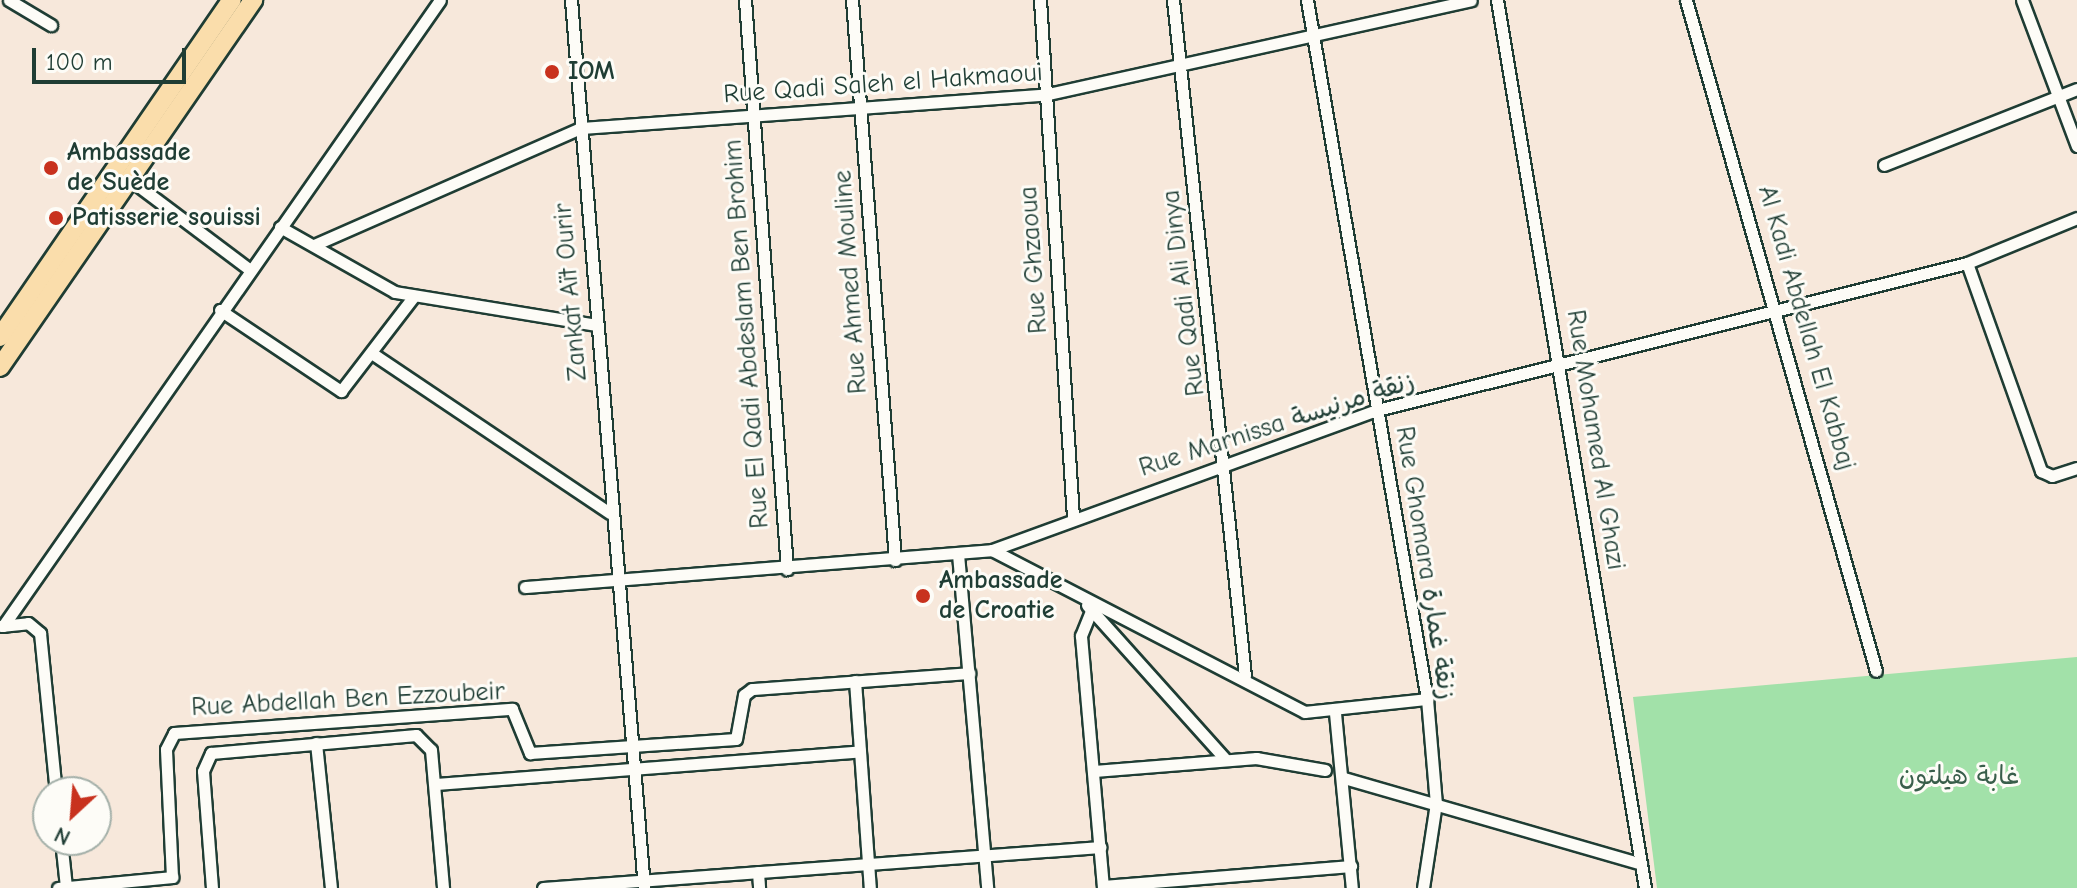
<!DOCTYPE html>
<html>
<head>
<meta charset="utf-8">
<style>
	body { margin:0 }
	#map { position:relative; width:2077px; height:888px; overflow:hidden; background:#f7e8db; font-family:"Comic Neue","Playpen Sans Arabic",sans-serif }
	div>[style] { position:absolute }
	.green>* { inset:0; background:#a2e1a9 }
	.roads { filter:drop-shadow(2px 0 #1f3d34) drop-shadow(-2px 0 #1f3d34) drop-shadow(0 2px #1f3d34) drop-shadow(0 -2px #1f3d34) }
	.street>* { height:11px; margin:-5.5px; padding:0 5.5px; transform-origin:5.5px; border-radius:5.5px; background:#fdfcf7 }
	.primary>* { height:18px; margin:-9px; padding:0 9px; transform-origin:9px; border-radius:9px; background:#faddab }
	.dots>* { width:22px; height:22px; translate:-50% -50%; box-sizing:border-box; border:4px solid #fdfcf7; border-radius:50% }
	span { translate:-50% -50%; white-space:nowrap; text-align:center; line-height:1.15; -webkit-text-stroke:6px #fdfcf7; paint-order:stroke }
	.poi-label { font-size:26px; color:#1f3d34; font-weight:700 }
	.left { translate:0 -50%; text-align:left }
	.street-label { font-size:26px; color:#1f3d34 }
	.park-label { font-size:26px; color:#395e4b }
	.north { position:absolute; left:32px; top:776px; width:80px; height:80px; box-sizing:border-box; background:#fdfcf7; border:2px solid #a4b0a9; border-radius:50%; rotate:206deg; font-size:22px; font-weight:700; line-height:32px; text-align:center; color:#1f3d34 }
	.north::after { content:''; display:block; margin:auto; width:28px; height:36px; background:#c8321e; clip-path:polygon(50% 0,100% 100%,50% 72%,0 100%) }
	.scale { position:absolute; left:32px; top:48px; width:154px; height:36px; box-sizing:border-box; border:4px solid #1f3d34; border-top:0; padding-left:10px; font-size:24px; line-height:28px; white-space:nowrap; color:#1f3d34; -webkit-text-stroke:6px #fdfcf7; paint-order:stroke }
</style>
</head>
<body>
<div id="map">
	<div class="green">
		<i style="clip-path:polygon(2077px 657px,2077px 888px,1657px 888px,1633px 697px)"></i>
	</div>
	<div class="roads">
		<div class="street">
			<i style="left:9px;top:0;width:49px;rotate:30.8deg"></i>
			<i style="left:571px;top:0;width:891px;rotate:85.3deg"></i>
			<i style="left:745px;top:0;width:571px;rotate:85.78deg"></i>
			<i style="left:852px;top:0;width:562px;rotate:85.61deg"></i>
			<i style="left:1040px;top:0;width:518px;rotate:86.35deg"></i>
			<i style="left:1173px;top:0;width:680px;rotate:83.92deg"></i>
			<i style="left:1307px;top:0;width:709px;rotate:80.26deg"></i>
			<i style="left:1427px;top:699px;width:104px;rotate:85.1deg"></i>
			<i style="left:1436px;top:803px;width:86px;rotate:98.7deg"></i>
			<i style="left:1497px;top:0;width:900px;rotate:80.54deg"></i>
			<i style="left:1686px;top:0;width:697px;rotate:74.19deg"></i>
			<i style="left:2022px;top:0;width:156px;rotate:69.4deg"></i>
			<i style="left:1884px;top:165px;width:207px;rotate:-21.5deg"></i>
			<i style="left:129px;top:179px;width:150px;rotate:36.9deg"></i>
			<i style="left:280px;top:227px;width:132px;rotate:29.5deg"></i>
			<i style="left:395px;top:292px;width:205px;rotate:9.3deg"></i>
			<i style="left:314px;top:245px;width:291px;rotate:-23.7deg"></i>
			<i style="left:580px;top:128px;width:465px;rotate:-4.1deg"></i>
			<i style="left:1044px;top:95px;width:437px;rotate:-12.5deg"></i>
			<i style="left:1967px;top:263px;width:221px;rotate:70.4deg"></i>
			<i style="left:2041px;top:471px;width:12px;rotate:24deg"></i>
			<i style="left:2052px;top:476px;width:26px;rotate:-18deg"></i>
			<i style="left:220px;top:310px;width:146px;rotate:33.8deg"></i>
			<i style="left:341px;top:391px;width:120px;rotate:-52.5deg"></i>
			<i style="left:373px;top:354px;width:285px;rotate:33.9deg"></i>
			<i style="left:992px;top:550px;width:352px;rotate:27.4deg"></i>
			<i style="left:1305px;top:712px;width:123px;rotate:-6.1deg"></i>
			<i style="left:958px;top:554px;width:335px;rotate:85deg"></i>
			<i style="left:525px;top:587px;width:468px;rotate:-4.5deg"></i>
			<i style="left:992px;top:550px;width:410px;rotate:-20deg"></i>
			<i style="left:1377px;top:410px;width:608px;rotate:-13.99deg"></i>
			<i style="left:1967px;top:263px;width:119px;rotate:-22.2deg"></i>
			<i style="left:1087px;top:605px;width:207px;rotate:48.1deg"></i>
			<i style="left:1091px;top:611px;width:27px;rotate:112deg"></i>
			<i style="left:1081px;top:636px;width:253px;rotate:85deg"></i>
			<i style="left:1px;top:626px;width:27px;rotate:-6deg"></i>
			<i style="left:28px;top:623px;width:16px;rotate:40deg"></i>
			<i style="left:40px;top:633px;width:160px;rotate:84.3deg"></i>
			<i style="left:3px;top:626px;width:763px;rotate:-55.08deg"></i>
			<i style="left:855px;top:681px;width:208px;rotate:85.9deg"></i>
			<i style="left:1335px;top:713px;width:176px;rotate:84.5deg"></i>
			<i style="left:316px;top:743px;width:146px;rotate:84.1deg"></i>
			<i style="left:1094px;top:771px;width:163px;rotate:-4.6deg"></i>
			<i style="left:1256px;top:758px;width:70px;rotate:9.9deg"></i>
			<i style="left:1344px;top:778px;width:309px;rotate:16.1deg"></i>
			<i style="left:435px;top:784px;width:426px;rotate:-4.4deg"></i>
			<i style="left:61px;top:840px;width:47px;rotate:83.9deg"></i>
			<i style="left:758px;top:872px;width:16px;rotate:86deg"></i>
			<i style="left:1103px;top:886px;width:249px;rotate:-4.6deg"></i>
			<i style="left:58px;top:888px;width:115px;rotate:-5.5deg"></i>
			<i style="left:172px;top:877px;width:128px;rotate:-92.7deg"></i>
			<i style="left:166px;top:749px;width:18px;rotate:-63deg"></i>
			<i style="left:174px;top:733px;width:339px;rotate:-4.1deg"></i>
			<i style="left:512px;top:709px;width:48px;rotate:67.8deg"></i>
			<i style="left:530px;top:753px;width:206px;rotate:-3.9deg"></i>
			<i style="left:736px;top:739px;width:45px;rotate:-79.7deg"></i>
			<i style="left:744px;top:695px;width:10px;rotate:-37deg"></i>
			<i style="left:752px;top:689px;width:218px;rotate:-4.2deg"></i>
			<i style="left:212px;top:888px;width:117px;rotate:-94.4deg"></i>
			<i style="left:203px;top:771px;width:20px;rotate:-66deg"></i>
			<i style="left:211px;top:753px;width:206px;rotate:-5deg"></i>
			<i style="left:416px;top:735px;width:21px;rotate:45deg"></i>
			<i style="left:431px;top:750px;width:139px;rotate:85deg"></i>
			<i style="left:543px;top:888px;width:559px;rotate:-4.21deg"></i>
		</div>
		<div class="primary">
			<i style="left:0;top:337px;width:409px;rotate:-55.5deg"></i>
			<i style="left:0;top:367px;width:446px;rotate:-55.4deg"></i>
		</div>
	</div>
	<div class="dots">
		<i style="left:552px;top:72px;background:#c8321e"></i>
		<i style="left:51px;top:168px;background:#c8321e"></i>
		<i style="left:56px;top:218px;background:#c8321e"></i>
		<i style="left:923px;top:596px;background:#c8321e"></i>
	</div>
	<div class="poi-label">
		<span class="left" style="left:568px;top:72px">IOM</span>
		<span class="left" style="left:67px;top:168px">Ambassade<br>de Suède</span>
		<span class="left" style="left:72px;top:218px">Patisserie souissi</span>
		<span class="left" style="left:939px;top:596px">Ambassade<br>de Croatie</span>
	</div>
	<div class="street-label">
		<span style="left:883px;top:84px;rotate:-4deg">Rue Qadi Saleh el Hakmaoui</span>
		<span style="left:1034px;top:260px;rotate:-94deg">Rue Ghzaoua</span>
		<span style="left:851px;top:282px;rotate:-94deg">Rue Ahmed Mouline</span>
		<span style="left:571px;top:292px;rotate:-95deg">Zankat Aït Ourir</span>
		<span style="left:1184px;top:293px;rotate:-97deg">Rue Qadi Ali Dinya</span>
		<span style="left:1806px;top:328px;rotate:74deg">Al Kadi Abdellah El Kabbaj</span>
		<span style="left:747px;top:334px;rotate:-94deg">Rue El Qadi Abdeslam Ben Brohim</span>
		<span style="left:1277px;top:425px;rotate:-18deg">Rue Marnissa زنقة مرنيسة</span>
		<span style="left:1595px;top:440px;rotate:81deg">Rue Mohamed Al Ghazi</span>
		<span style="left:1425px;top:563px;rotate:81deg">Rue Ghomara زنقة غمارة</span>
		<span style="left:348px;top:700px;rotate:-3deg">Rue Abdellah Ben Ezzoubeir</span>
	</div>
	<div class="park-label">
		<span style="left:1959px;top:777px">غابة هيلتون</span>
	</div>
	<div class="north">N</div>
	<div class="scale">100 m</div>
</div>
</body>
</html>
